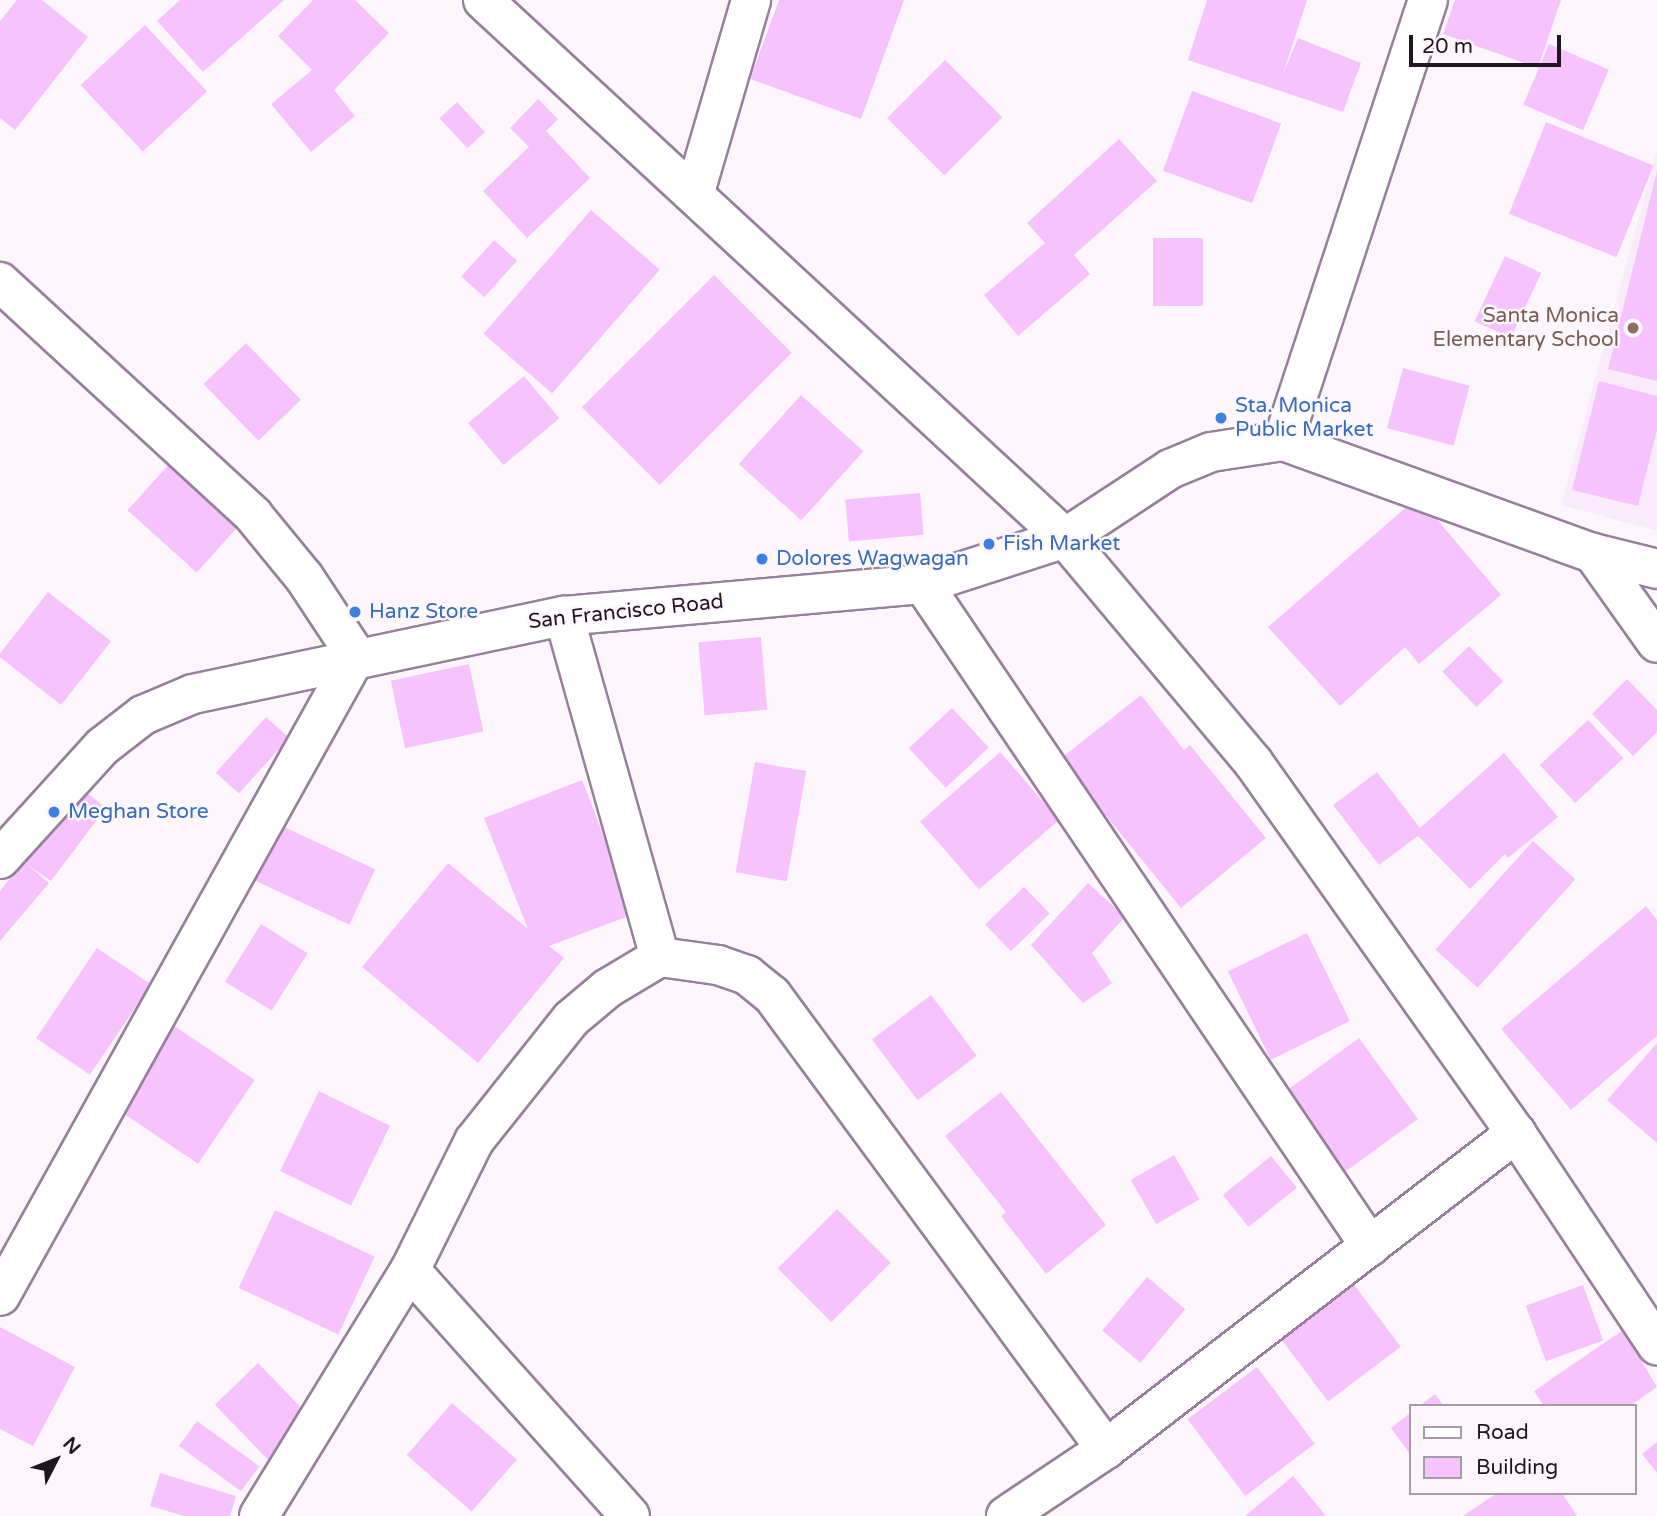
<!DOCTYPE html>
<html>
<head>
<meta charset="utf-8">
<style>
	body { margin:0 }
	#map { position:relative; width:1657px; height:1516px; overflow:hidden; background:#fdf7fd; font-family:"Varela Round",sans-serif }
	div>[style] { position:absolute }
	.built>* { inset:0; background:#f8ecfa }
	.building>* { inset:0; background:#f6c3fe; transform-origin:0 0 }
	.roads { filter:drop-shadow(2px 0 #97809b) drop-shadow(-2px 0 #97809b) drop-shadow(0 2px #97809b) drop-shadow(0 -2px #97809b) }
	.minor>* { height:38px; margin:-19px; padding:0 19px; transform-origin:19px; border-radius:19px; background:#fff }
	.tertiary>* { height:38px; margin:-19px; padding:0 19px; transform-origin:19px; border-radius:19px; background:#fff }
	.dots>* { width:19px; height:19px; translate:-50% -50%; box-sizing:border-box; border:4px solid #fdf7fd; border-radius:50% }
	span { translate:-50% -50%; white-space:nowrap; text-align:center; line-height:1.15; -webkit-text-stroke:5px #fdf7fd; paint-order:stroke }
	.education-label { font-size:21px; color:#785e54 }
	.right { translate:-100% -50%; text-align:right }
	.shop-label { font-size:21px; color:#366cbe }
	.left { translate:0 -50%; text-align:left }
	.street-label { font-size:21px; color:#1f1621 }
	.legend { position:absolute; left:1409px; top:1404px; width:228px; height:91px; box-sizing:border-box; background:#fdf7fd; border:2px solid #a49da5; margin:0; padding:9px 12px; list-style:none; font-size:21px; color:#1f1621 }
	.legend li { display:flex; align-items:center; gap:14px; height:35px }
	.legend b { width:35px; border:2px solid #a49da5 }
	.north { position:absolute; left:21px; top:1425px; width:70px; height:70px; -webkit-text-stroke:5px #fdf7fd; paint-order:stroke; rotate:48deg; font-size:19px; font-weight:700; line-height:28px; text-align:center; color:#1f1621 }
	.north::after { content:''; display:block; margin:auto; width:24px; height:32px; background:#1f1621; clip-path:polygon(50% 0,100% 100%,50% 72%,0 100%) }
	.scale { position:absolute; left:1409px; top:35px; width:152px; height:32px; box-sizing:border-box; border:4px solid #1f1621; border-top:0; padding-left:9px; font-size:21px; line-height:24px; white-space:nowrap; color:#1f1621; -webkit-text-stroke:5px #fdf7fd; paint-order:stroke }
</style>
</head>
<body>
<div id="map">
	<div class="built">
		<i style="clip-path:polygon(1657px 150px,1657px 531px,1561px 505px)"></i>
	</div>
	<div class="building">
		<i style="clip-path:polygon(17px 0,42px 0,88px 37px,15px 130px,0 118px,0 21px)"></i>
		<i style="clip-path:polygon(180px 0,284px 0,203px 72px,157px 21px)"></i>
		<i style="clip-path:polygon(313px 0,355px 0,389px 33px,334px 90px,355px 116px,311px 152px,271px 104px,312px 70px,278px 36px)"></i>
		<i style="clip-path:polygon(779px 0,904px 0,861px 119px,750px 79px)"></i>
		<i style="clip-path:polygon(1207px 0,1307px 0,1283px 74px,1298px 38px,1361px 63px,1343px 112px,1188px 60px)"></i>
		<i style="clip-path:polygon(1455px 0,1561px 0,1538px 68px,1443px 34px)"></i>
		<i style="left:145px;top:25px;width:91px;height:88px;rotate:47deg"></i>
		<i style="left:1549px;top:44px;width:65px;height:66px;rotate:23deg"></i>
		<i style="left:945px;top:60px;width:81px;height:82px;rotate:45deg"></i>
		<i style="left:1192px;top:91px;width:95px;height:85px;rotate:20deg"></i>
		<i style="clip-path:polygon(538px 99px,558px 119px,546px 131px,590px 178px,527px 238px,483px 191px,529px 147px,510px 128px)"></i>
		<i style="left:457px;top:102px;width:41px;height:24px;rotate:47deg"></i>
		<i style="left:1546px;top:122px;width:116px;height:99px;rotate:22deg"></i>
		<i style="clip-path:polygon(1119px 139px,1157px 181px,1074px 255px,1090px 274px,1018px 336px,984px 295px,1045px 243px,1027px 223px)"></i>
		<i style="clip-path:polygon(1657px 171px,1657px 381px,1608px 369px)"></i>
		<i style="left:591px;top:210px;width:91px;height:164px;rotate:41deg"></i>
		<i style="left:1153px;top:238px;width:50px;height:68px"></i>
		<i style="left:494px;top:240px;width:31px;height:49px;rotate:42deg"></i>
		<i style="left:1505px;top:256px;width:40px;height:72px;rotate:25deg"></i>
		<i style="left:714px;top:275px;width:110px;height:187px;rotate:45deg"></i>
		<i style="left:246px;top:343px;width:79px;height:59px;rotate:46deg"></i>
		<i style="left:1403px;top:368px;width:69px;height:62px;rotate:15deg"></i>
		<i style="left:524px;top:376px;width:55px;height:73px;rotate:50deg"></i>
		<i style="clip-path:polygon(1599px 381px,1657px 396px,1657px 430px,1638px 506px,1572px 490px)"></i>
		<i style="left:801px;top:395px;width:84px;height:93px;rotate:42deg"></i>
		<i style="left:171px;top:462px;width:93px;height:65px;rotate:42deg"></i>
		<i style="left:920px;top:493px;width:42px;height:75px;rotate:85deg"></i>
		<i style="clip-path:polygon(1418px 497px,1501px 595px,1419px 664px,1405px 647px,1340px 706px,1268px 627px)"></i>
		<i style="left:48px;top:592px;width:80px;height:81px;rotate:38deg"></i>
		<i style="left:761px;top:637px;width:73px;height:63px;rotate:85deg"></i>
		<i style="left:1469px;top:646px;width:49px;height:37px;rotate:46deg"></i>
		<i style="left:469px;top:664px;width:69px;height:80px;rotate:78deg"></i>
		<i style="clip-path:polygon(1627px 679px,1657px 710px,1657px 732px,1633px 756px,1592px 714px)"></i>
		<i style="clip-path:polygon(1141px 695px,1184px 750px,1190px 745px,1266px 838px,1181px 908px,1060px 759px)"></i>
		<i style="left:952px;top:708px;width:54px;height:59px;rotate:47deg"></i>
		<i style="left:266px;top:717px;width:31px;height:75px;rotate:42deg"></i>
		<i style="left:1588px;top:720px;width:52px;height:66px;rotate:47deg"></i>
		<i style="left:1000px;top:752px;width:90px;height:106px;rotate:49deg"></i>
		<i style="clip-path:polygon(1504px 753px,1558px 817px,1508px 858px,1505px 854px,1470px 889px,1418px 836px,1379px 865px,1333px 805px,1377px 772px,1420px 828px)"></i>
		<i style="left:755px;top:762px;width:52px;height:112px;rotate:10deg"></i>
		<i style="clip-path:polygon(582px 780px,634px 914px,549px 946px,564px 958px,478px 1063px,362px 967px,448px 863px,528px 929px,484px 818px)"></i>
		<i style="clip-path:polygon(81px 788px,106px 808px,51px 881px,29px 866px,49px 883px,0 941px,0 891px)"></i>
		<i style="left:280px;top:825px;width:105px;height:61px;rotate:25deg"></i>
		<i style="left:1533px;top:841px;width:57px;height:146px;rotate:42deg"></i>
		<i style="clip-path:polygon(1088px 883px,1125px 917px,1092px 953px,1112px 983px,1083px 1003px,1031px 945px)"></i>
		<i style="left:1024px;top:887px;width:37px;height:54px;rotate:46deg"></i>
		<i style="clip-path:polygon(1646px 906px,1657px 920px,1657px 1036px,1571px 1110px,1501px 1029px)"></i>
		<i style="left:261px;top:924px;width:55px;height:68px;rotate:32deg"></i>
		<i style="left:1307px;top:933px;width:98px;height:88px;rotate:64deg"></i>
		<i style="left:97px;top:948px;width:65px;height:109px;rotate:34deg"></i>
		<i style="left:931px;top:995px;width:76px;height:74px;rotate:53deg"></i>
		<i style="left:170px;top:1023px;width:102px;height:101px;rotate:34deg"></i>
		<i style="left:1359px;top:1038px;width:100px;height:95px;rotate:54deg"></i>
		<i style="clip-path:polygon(1657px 1043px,1657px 1143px,1607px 1100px)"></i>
		<i style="left:319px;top:1091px;width:79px;height:89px;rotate:26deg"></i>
		<i style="clip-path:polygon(1001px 1092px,1106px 1225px,1046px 1274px,1001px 1216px,1006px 1212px,945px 1136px)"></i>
		<i style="left:1174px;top:1155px;width:51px;height:50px;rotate:60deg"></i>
		<i style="left:1271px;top:1156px;width:41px;height:62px;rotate:51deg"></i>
		<i style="left:837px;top:1209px;width:76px;height:84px;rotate:45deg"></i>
		<i style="left:275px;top:1210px;width:110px;height:86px;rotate:25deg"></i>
		<i style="left:1147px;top:1277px;width:50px;height:70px;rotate:40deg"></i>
		<i style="left:1352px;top:1282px;width:81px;height:91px;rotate:53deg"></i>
		<i style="left:1583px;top:1285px;width:59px;height:61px;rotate:70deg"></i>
		<i style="clip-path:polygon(0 1327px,75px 1367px,33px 1446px,0 1429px)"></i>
		<i style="clip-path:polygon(1623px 1330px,1657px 1387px,1630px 1406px,1544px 1406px,1534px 1391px)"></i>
		<i style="left:258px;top:1363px;width:83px;height:60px;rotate:46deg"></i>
		<i style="left:1257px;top:1367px;width:96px;height:87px;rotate:53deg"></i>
		<i style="clip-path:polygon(1435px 1394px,1444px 1406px,1419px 1406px)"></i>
		<i style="left:452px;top:1403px;width:86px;height:69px;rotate:41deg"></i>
		<i style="clip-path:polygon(1410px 1413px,1410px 1454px,1391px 1428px)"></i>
		<i style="left:197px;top:1421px;width:77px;height:31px;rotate:36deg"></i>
		<i style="clip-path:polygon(1657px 1442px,1657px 1473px,1642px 1454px)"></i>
		<i style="clip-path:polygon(160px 1473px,236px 1496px,230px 1516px,184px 1516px,150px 1506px)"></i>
		<i style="clip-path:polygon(1293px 1476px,1326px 1516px,1245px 1516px)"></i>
		<i style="clip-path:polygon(1497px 1493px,1562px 1493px,1577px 1516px,1463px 1516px)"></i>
	</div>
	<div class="roads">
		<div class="minor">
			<i style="left:483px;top:0;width:793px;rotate:42.75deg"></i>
			<i style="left:1065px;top:538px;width:292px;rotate:50deg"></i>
			<i style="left:1253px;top:762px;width:455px;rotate:54.7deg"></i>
			<i style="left:1516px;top:1133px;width:255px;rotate:56.4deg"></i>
			<i style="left:695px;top:192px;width:200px;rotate:-73.7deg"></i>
			<i style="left:0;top:282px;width:344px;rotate:42.6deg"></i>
			<i style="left:253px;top:515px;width:80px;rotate:50.6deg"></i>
			<i style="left:304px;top:577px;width:95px;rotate:56.6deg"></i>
			<i style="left:356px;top:656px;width:732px;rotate:119.08deg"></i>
			<i style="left:1283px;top:441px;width:464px;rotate:-71.8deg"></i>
			<i style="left:1593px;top:553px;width:110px;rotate:54.6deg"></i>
			<i style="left:923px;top:584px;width:799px;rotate:55.97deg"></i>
			<i style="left:564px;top:616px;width:354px;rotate:74.3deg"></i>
			<i style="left:410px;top:1270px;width:330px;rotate:48.2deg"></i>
			<i style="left:259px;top:1516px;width:289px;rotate:-58.5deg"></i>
			<i style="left:410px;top:1270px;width:144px;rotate:-63.6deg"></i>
			<i style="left:474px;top:1141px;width:156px;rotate:-51.5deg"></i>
			<i style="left:571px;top:1019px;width:48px;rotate:-40deg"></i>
			<i style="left:608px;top:988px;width:61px;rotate:-30.8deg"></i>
			<i style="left:660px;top:957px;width:59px;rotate:7.9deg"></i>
			<i style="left:718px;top:965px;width:31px;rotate:19deg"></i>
			<i style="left:747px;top:975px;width:32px;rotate:39deg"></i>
			<i style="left:772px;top:995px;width:564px;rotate:53.66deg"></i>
			<i style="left:1006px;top:1516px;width:120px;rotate:-33.8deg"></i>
			<i style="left:1106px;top:1449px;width:518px;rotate:-37.62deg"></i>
		</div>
		<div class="tertiary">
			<i style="left:0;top:859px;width:153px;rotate:-47.7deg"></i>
			<i style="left:103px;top:746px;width:51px;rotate:-37.8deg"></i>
			<i style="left:143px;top:715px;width:54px;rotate:-22.8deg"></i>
			<i style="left:193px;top:694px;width:379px;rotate:-11.9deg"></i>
			<i style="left:564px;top:616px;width:360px;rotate:-5.1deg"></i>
			<i style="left:923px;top:584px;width:149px;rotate:-17.9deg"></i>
			<i style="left:1065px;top:538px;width:126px;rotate:-33.3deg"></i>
			<i style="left:1170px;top:469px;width:44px;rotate:-22.5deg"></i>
			<i style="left:1211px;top:452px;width:73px;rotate:-8.7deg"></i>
			<i style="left:1283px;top:441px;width:330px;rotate:19.9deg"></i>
			<i style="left:1593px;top:553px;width:66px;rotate:14deg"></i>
		</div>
	</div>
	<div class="dots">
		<i style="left:1633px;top:328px;background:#8d6e63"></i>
		<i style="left:1221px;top:418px;background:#3f7fe0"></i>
		<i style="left:989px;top:544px;background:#3f7fe0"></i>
		<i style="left:762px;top:559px;background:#3f7fe0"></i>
		<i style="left:355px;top:612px;background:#3f7fe0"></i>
		<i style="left:54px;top:812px;background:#3f7fe0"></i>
	</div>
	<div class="education-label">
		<span class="right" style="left:1619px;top:328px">Santa Monica<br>Elementary School</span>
	</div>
	<div class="shop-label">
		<span class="left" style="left:1235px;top:418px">Sta. Monica<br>Public Market</span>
		<span class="left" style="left:1003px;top:544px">Fish Market</span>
		<span class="left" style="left:776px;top:559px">Dolores Wagwagan</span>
		<span class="left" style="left:369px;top:612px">Hanz Store</span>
		<span class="left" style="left:68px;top:812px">Meghan Store</span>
	</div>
	<div class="street-label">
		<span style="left:626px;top:612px;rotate:-6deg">San Francisco Road</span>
	</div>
	<ul class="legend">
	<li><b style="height:9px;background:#fff"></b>Road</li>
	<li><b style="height:19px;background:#f6c3fe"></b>Building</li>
	</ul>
	<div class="north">N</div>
	<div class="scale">20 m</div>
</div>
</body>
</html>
